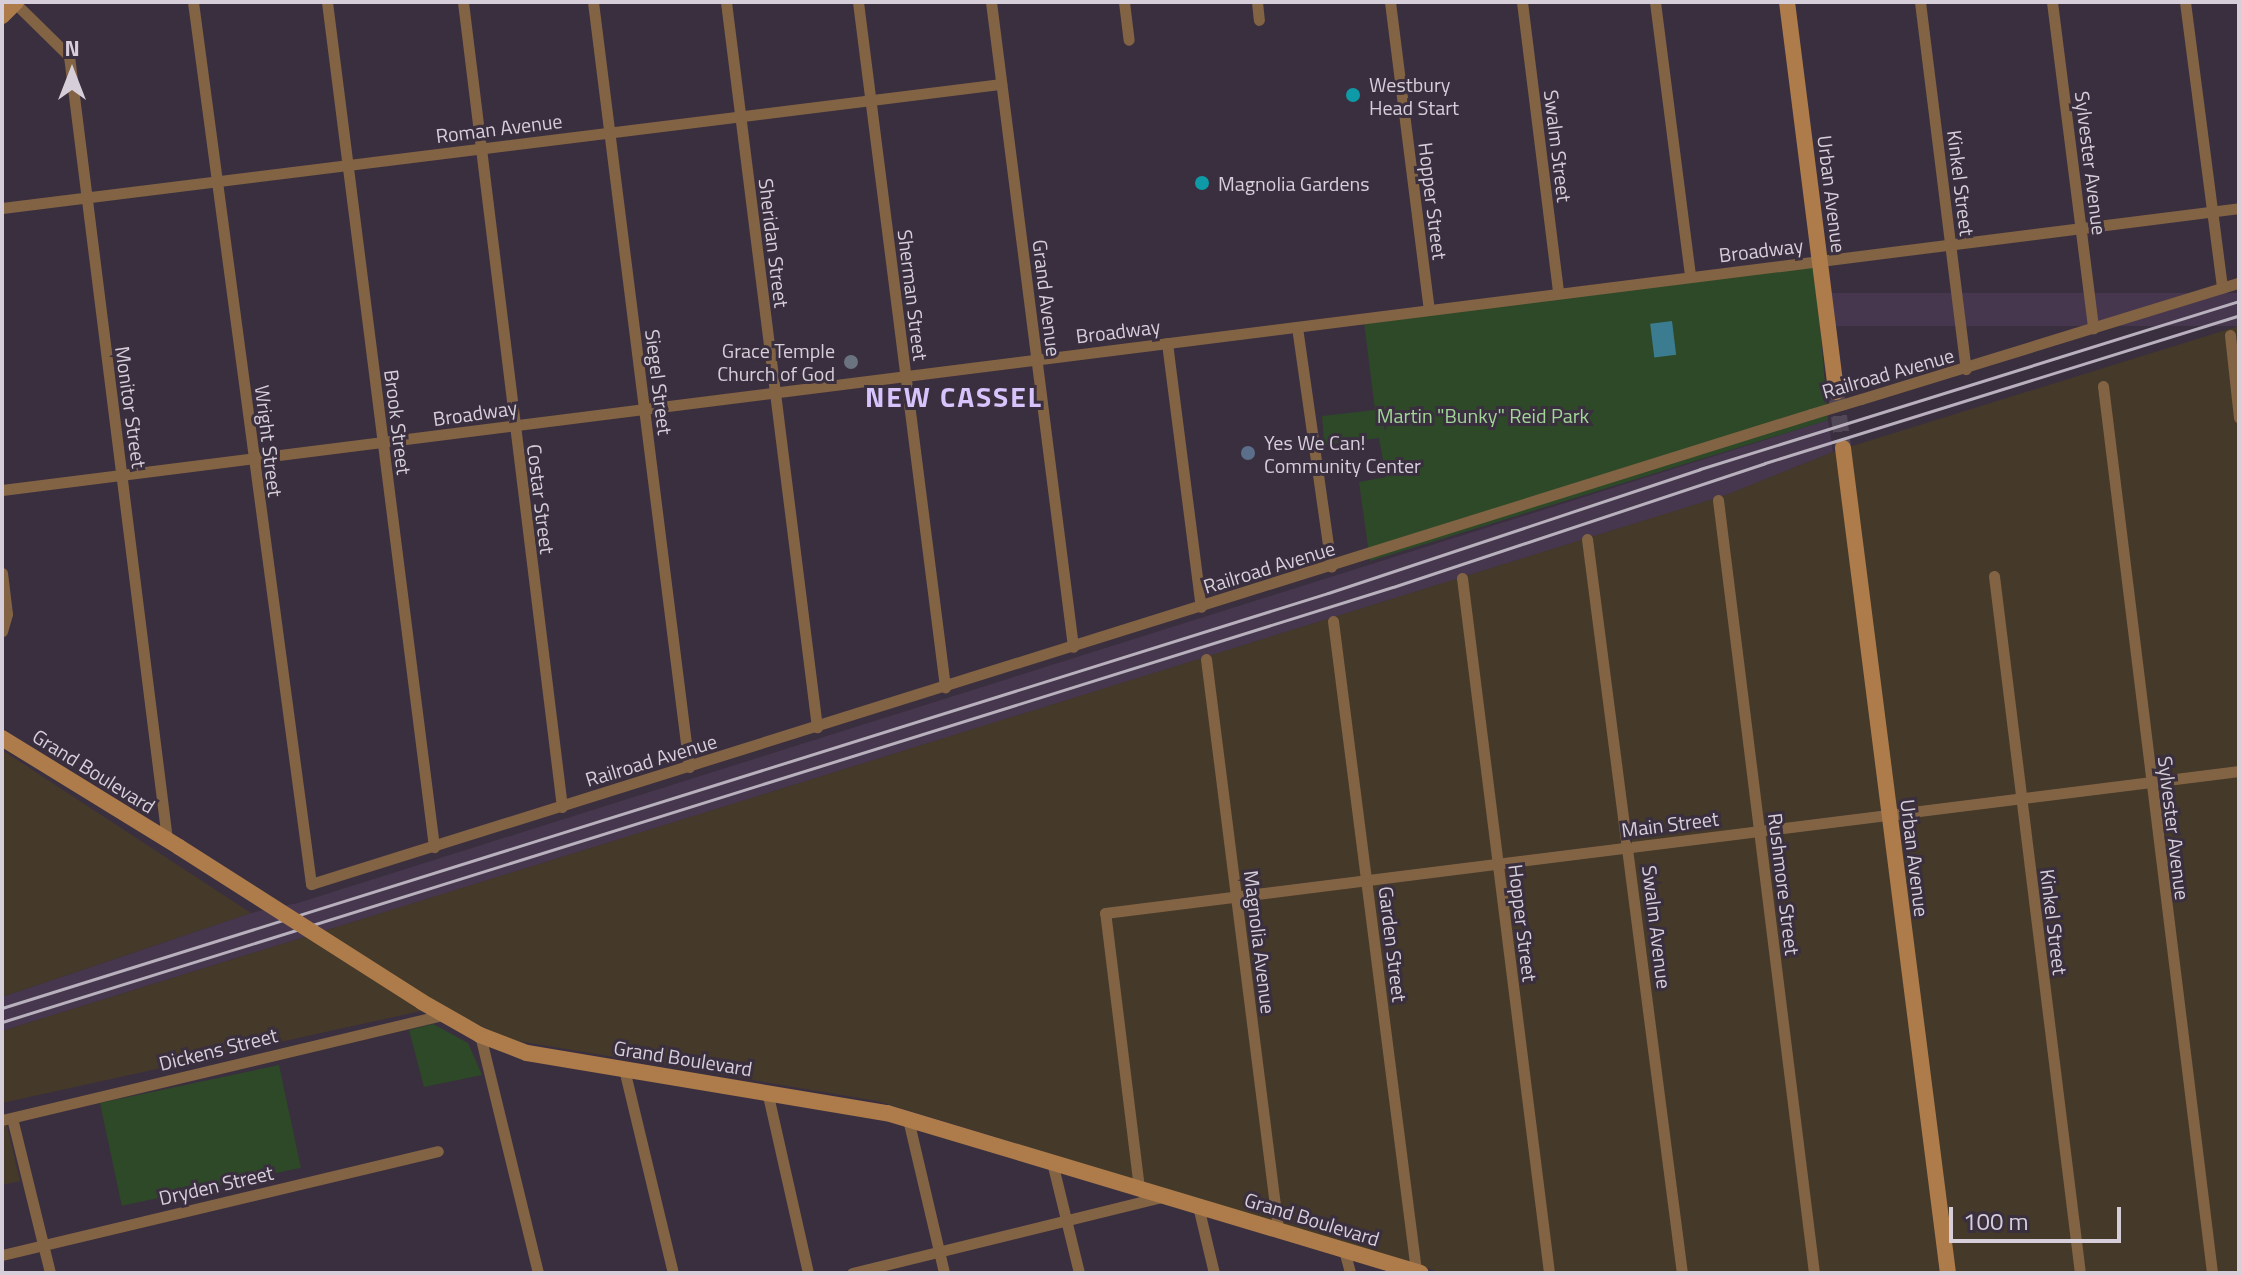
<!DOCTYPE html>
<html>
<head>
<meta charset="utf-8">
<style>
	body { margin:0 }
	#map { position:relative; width:2241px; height:1275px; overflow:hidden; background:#3a2f3f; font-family:"Titillium Web",sans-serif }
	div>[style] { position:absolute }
	.built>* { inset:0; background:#46374e; transform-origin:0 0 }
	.industrial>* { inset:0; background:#45392a }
	.green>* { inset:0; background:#2d4927; transform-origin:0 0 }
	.water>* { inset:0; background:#3b7c91; transform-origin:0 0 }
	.secondary-tunnel>* { height:16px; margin-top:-8px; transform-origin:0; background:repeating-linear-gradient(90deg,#514756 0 16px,transparent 0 24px) }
	.street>* { height:11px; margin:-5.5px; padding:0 5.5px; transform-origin:5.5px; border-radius:5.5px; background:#826344 }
	.secondary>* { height:16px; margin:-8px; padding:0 8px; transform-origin:8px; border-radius:8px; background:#ad7c4a }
	.rail>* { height:3px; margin:-1.5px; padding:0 1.5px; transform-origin:1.5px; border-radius:1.5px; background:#b8b1bd }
	.street-bridge>* { height:11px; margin:-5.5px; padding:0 5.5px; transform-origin:5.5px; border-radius:5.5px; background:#826344 }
	.secondary-bridge>* { height:16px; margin:-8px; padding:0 8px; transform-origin:8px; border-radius:8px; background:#ad7c4a }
	.dots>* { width:22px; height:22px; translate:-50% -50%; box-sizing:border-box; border:4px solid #3a2f3f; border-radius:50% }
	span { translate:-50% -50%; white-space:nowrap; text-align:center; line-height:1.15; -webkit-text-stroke:6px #3a2f3f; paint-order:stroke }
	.poi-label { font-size:20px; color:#d6cfda }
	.left { translate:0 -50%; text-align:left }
	.right { translate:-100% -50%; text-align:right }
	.street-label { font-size:20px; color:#d6cfda }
	.park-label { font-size:20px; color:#a1d697 }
	.district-label { font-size:28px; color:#d7c4fc; font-weight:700; letter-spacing:2px }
	.frame { position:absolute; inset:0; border:4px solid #d6cfda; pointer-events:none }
	.north { position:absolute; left:32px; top:32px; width:80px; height:80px; -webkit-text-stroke:6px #3a2f3f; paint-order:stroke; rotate:0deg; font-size:22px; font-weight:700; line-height:32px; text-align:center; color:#d6cfda }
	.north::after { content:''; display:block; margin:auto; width:28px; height:36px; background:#d6cfda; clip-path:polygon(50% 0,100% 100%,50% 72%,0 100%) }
	.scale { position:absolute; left:1949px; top:1207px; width:172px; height:36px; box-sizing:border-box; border:4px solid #d6cfda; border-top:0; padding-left:10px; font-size:24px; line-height:28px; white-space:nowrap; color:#d6cfda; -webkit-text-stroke:6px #3a2f3f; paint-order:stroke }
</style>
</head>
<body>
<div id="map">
	<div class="built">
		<i style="left:2239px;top:293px;width:33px;height:409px;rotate:90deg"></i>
		<i style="clip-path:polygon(1828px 420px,1833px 452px,1727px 495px,2px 1031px,2px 997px,251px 913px,298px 903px)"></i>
	</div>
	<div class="industrial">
		<i style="clip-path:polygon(2239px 326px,2239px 1273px,1443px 1273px,877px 1101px,512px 1040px,439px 1007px,2px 1103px,2px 1031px,1726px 495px,1833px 452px)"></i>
		<i style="clip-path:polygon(2px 750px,251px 913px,2px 997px)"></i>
		<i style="clip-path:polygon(2px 1105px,20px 1181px,2px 1185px)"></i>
	</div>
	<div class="green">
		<i style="clip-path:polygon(1815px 267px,1828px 420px,1370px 561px,1359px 482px,1386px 477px,1379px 438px,1324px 445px,1322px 416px,1375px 410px,1364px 322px)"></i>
		<i style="clip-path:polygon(433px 1024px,468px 1043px,482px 1075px,424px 1087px,409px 1030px)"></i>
		<i style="left:279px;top:1065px;width:105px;height:183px;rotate:78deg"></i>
	</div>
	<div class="water">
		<i style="left:1672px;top:321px;width:34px;height:22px;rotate:83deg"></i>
	</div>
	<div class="secondary-tunnel">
		<i style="left:1836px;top:392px;width:56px;rotate:82.9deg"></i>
	</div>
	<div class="street">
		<i style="left:193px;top:2px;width:890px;rotate:82.38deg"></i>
		<i style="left:311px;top:884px;width:1572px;rotate:-17.4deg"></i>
		<i style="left:327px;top:2px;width:852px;rotate:82.78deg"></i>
		<i style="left:463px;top:2px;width:811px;rotate:82.99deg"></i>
		<i style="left:593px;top:2px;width:771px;rotate:82.85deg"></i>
		<i style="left:726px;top:2px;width:731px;rotate:82.85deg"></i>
		<i style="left:858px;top:2px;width:691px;rotate:82.76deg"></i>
		<i style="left:991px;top:2px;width:650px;rotate:82.75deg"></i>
		<i style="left:1124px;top:2px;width:38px;rotate:83deg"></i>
		<i style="left:1257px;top:2px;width:18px;rotate:84deg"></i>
		<i style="left:1390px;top:2px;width:310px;rotate:82.8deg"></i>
		<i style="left:1522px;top:2px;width:293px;rotate:82.9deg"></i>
		<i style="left:1655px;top:2px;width:277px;rotate:82.7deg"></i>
		<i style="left:1920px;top:2px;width:370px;rotate:82.9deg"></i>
		<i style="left:2052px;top:2px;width:329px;rotate:82.8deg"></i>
		<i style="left:2185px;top:2px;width:288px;rotate:82.6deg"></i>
		<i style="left:15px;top:3px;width:76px;rotate:44.5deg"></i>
		<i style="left:69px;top:56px;width:789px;rotate:82.87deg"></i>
		<i style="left:2px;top:208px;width:1007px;rotate:-7.08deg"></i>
		<i style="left:1297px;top:327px;width:242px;rotate:81.9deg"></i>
		<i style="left:2230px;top:335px;width:83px;rotate:83.8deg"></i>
		<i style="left:1167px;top:343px;width:266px;rotate:82.7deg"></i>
		<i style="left:2103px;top:386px;width:894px;rotate:82.99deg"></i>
		<i style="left:1861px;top:399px;width:395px;rotate:-17.1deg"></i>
		<i style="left:2px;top:490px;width:2255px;rotate:-7.18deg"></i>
		<i style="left:1718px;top:500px;width:779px;rotate:82.92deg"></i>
		<i style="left:1587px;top:539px;width:740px;rotate:82.63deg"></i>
		<i style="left:2px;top:573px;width:41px;rotate:83deg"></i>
		<i style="left:7px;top:614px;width:18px;rotate:106deg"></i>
		<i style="left:1994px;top:576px;width:702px;rotate:82.97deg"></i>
		<i style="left:1462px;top:578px;width:700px;rotate:82.86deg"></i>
		<i style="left:1333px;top:621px;width:655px;rotate:82.72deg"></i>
		<i style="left:1206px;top:659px;width:575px;rotate:82.8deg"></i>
		<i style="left:480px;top:1035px;width:245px;rotate:76.3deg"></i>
		<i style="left:624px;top:1069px;width:210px;rotate:76.5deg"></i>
		<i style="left:767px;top:1091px;width:187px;rotate:77.3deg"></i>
		<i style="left:12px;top:1118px;width:160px;rotate:76.2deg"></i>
		<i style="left:908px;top:1119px;width:158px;rotate:76.8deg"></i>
		<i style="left:2px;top:1120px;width:452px;rotate:-13.4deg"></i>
		<i style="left:1052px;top:1162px;width:114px;rotate:76.3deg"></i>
		<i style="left:1139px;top:1188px;width:277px;rotate:-97deg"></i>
		<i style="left:1105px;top:913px;width:1143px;rotate:-7.14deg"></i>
		<i style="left:1198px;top:1206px;width:69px;rotate:76.6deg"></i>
		<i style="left:1344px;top:1250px;width:24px;rotate:75deg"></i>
		<i style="left:2px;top:1255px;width:448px;rotate:-13.4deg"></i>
		<i style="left:852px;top:1273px;width:319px;rotate:-13.8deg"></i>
	</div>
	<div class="secondary">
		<i style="left:1787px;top:2px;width:393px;rotate:82.8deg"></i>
		<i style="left:2px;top:16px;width:20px;rotate:-45deg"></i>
		<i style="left:1843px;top:448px;width:832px;rotate:82.75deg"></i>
		<i style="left:2px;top:738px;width:208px;rotate:31.6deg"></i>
		<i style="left:422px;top:1002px;width:67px;rotate:29.6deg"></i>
		<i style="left:480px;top:1035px;width:50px;rotate:21deg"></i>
		<i style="left:527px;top:1053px;width:365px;rotate:9.5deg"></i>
		<i style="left:887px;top:1113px;width:557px;rotate:16.68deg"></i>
	</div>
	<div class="rail">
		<i style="left:2px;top:1008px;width:1389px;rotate:-17.38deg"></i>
		<i style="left:1328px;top:593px;width:392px;rotate:-18.4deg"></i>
		<i style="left:1700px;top:469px;width:565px;rotate:-17.31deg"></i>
		<i style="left:2px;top:1022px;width:1457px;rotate:-17.37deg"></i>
		<i style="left:1393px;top:587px;width:392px;rotate:-18.4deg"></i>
		<i style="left:1765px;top:463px;width:497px;rotate:-17.3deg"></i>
	</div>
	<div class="street-bridge">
		<i style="left:1811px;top:414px;width:52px;rotate:-16.7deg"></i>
	</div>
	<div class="secondary-bridge">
		<i style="left:179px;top:847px;width:288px;rotate:32.5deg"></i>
	</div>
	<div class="dots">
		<i style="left:1353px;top:95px;background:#0f9aa8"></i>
		<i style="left:1202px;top:183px;background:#0f9aa8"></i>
		<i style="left:851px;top:362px;background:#6b7280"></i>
		<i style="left:1248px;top:453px;background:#5c6f8a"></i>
	</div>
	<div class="poi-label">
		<span class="left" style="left:1369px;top:96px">Westbury<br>Head Start</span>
		<span class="left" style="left:1218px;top:183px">Magnolia Gardens</span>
		<span class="right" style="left:835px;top:362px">Grace Temple<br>Church of God</span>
		<span class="left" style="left:1264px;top:454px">Yes We Can!<br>Community Center</span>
	</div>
	<div class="street-label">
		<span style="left:499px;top:128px;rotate:-7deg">Roman Avenue</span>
		<span style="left:1558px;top:146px;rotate:83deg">Swalm Street</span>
		<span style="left:2091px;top:163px;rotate:83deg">Sylvester Avenue</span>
		<span style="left:1961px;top:183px;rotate:83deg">Kinkel Street</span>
		<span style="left:1832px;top:194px;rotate:83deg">Urban Avenue</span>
		<span style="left:1433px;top:201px;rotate:83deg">Hopper Street</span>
		<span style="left:774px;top:243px;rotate:83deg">Sheridan Street</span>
		<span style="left:1761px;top:250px;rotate:-7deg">Broadway</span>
		<span style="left:913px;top:295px;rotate:83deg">Sherman Street</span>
		<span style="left:1047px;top:298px;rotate:83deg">Grand Avenue</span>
		<span style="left:1118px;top:331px;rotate:-7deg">Broadway</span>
		<span style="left:1888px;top:373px;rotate:-16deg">Railroad Avenue</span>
		<span style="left:659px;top:382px;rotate:83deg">Siegel Street</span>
		<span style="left:131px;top:407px;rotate:82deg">Monitor Street</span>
		<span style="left:475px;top:413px;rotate:-8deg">Broadway</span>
		<span style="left:398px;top:422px;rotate:83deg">Brook Street</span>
		<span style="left:269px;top:441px;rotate:83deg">Wright Street</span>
		<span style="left:541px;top:499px;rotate:83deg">Costar Street</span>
		<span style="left:1269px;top:567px;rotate:-17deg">Railroad Avenue</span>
		<span style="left:651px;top:760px;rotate:-17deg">Railroad Avenue</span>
		<span style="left:94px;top:771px;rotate:32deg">Grand Boulevard</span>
		<span style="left:1670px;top:824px;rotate:-7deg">Main Street</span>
		<span style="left:2174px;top:828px;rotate:83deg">Sylvester Avenue</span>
		<span style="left:1915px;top:858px;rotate:83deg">Urban Avenue</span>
		<span style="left:1784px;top:884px;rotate:83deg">Rushmore Street</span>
		<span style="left:2054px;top:922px;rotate:83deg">Kinkel Street</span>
		<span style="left:1523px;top:923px;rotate:83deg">Hopper Street</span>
		<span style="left:1657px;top:927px;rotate:83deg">Swalm Avenue</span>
		<span style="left:1260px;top:942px;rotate:83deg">Magnolia Avenue</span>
		<span style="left:1393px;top:944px;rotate:83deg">Garden Street</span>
		<span style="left:218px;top:1049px;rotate:-14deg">Dickens Street</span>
		<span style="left:683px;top:1058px;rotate:9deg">Grand Boulevard</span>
		<span style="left:216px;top:1185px;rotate:-13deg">Dryden Street</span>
		<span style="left:1312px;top:1219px;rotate:17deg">Grand Boulevard</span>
	</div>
	<div class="park-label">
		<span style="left:1483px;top:415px">Martin "Bunky" Reid Park</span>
	</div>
	<div class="district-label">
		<span style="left:954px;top:397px">NEW CASSEL</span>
	</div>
	<div class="frame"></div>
	<div class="north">N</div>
	<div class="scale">100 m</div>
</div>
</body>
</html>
